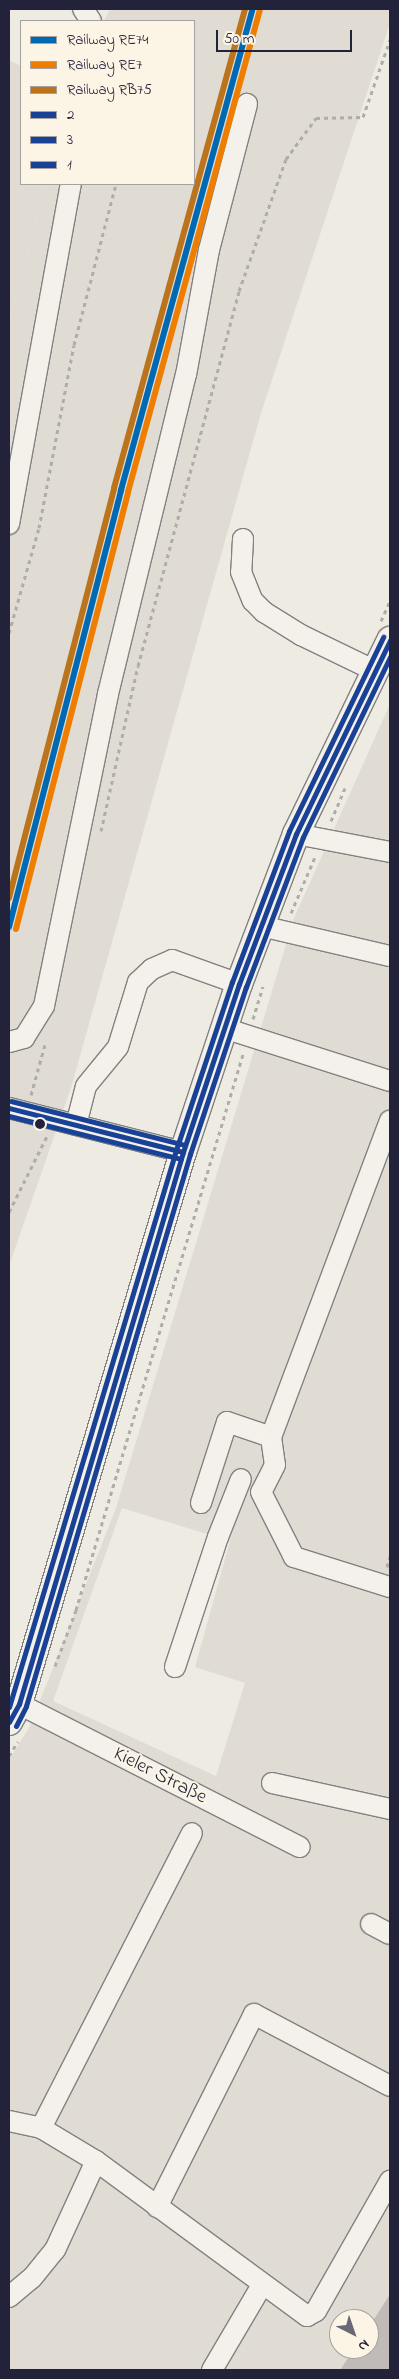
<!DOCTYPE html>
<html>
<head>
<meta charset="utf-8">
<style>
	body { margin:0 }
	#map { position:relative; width:399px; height:2379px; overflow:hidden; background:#eeebe3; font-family:"Indie Flower",sans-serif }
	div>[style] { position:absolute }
	.built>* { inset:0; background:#e0dcd4 }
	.green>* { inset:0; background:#e0dcd3 }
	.water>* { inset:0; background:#c0bbb8 }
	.path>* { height:3px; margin-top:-1.5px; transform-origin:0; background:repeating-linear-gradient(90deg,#afadac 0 4px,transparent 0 8px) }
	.roads { filter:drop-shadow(1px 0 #828182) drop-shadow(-1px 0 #828182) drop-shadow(0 1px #828182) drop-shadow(0 -1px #828182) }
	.minor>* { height:20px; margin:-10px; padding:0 10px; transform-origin:10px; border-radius:10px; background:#f4f1eb }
	.major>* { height:26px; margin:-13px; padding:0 13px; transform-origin:13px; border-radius:13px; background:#f4f1eb }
	.bus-1>* { height:5px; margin:-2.5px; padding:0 2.5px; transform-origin:2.5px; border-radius:2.5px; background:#194196 }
	.bus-2>* { height:5px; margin:-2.5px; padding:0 2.5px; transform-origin:2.5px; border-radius:2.5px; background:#194196 }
	.bus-3>* { height:5px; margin:-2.5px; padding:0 2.5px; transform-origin:2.5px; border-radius:2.5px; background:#194196 }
	.rail-1>* { height:6px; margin:-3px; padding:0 3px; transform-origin:3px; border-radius:3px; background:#0069b4 }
	.rail-2>* { height:6px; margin:-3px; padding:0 3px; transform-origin:3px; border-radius:3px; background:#ef7d00 }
	.rail-3>* { height:6px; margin:-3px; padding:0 3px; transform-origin:3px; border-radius:3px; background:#bb741b }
	.dots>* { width:14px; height:14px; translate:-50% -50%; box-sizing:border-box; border:2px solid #fcf5e5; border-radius:50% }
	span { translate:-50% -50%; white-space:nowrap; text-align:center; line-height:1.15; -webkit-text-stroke:4px #fcf5e5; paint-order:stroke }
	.street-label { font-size:20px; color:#22223b }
	.frame { position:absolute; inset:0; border:10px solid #22223b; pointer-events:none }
	.legend { position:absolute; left:20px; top:20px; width:175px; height:165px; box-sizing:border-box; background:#fcf5e5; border:1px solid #a5a1a1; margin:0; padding:6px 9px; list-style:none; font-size:15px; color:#22223b }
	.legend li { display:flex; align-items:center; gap:10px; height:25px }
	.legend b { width:25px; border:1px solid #a5a1a1 }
	.north { position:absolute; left:329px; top:2309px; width:50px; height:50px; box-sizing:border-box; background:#fcf5e5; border:1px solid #a5a1a1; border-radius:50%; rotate:139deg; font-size:14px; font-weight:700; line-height:20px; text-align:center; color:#22223b }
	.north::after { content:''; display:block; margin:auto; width:18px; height:22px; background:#696876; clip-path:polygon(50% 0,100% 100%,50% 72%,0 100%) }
	.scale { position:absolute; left:216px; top:30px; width:136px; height:22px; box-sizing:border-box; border:2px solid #22223b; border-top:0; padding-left:6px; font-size:15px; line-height:18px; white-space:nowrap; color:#22223b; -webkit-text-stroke:4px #fcf5e5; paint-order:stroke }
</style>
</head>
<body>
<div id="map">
	<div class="built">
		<i style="clip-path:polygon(9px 60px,21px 66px,21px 184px,46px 184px,9px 322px)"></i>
		<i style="clip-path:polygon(evenodd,390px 704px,390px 2294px,369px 2327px,369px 2319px,339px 2319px,339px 2349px,354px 2349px,340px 2370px,9px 2370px,9px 1760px,30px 1726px,116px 1508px,294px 918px,390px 704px,122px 1508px,230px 1541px,195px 1667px,245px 1683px,216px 1776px,53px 1701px,122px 1508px)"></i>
	</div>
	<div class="green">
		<i style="clip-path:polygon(110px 9px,390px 9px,390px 23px,261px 413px,71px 1088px,9px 1266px,9px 322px,46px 184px,194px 184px,194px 21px,104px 21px)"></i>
	</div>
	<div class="water">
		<i style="clip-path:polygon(390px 2294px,390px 2370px,340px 2370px,354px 2349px,369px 2349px,369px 2327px)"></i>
	</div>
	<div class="path">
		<i style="left:381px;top:621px;width:22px;rotate:-66deg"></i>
		<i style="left:9px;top:633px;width:109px;rotate:-74.1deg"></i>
		<i style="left:39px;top:528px;width:186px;rotate:-79.2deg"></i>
		<i style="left:74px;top:345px;width:166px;rotate:-75.4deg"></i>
		<i style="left:331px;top:821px;width:38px;rotate:-67deg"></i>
		<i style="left:101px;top:831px;width:169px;rotate:-77.4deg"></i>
		<i style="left:138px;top:666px;width:388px;rotate:-74.9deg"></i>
		<i style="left:239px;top:291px;width:140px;rotate:-70.4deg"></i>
		<i style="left:286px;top:159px;width:51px;rotate:-53.8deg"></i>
		<i style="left:316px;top:118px;width:47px;rotate:-1.2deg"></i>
		<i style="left:363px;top:117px;width:82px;rotate:-70.7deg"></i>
		<i style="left:291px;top:913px;width:61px;rotate:-66.8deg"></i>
		<i style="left:253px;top:1019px;width:34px;rotate:-73deg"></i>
		<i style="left:31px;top:1095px;width:56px;rotate:-74.5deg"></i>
		<i style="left:9px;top:1212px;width:85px;rotate:-63.4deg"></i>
		<i style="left:387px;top:1567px;width:11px;rotate:-75deg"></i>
		<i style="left:55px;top:1666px;width:60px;rotate:-69.4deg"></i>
		<i style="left:76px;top:1610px;width:581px;rotate:-73.28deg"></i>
		<i style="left:9px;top:1756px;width:17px;rotate:-59deg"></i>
	</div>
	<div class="roads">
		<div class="minor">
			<i style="left:83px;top:9px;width:14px;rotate:56deg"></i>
			<i style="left:9px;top:524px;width:346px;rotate:-79.7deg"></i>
			<i style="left:243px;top:539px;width:33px;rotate:93deg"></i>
			<i style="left:241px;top:572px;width:31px;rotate:68deg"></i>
			<i style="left:253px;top:601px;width:16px;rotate:45deg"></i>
			<i style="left:264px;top:612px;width:44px;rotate:31.9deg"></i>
			<i style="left:301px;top:635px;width:82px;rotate:25.9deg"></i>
			<i style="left:296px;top:834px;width:96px;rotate:10.8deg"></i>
			<i style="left:261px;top:926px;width:132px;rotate:13.1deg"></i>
			<i style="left:224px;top:1028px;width:174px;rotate:17.7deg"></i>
			<i style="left:9px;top:1042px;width:16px;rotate:-15deg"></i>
			<i style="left:24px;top:1038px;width:38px;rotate:-58deg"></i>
			<i style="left:44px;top:1006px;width:318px;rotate:-78.4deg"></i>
			<i style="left:108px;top:694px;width:328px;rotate:-76.3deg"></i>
			<i style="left:186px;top:375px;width:127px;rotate:-79.6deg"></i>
			<i style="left:209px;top:250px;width:151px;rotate:-75.4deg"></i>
			<i style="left:9px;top:1108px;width:179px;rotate:14.2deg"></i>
			<i style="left:76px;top:1125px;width:40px;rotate:-75.6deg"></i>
			<i style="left:86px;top:1086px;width:50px;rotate:-50.6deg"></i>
			<i style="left:118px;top:1047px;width:68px;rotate:-72.9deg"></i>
			<i style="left:138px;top:982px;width:19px;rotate:-43deg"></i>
			<i style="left:152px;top:969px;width:22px;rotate:-24deg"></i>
			<i style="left:172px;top:960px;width:71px;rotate:19.7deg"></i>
			<i style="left:271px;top:1437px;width:28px;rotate:82deg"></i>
			<i style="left:275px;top:1465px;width:30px;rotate:117deg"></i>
			<i style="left:261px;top:1492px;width:73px;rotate:63.1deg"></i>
			<i style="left:294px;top:1557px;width:101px;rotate:17.4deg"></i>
			<i style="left:201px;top:1503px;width:85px;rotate:-72.2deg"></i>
			<i style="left:227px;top:1422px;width:46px;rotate:18.8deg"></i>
			<i style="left:271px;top:1437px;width:338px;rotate:-69.4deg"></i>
			<i style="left:175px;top:1667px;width:137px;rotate:-71.7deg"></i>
			<i style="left:218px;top:1537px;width:62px;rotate:-68.4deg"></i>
			<i style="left:19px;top:1704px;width:315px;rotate:27deg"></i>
			<i style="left:272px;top:1783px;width:121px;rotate:12.4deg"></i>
			<i style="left:371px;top:1924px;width:21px;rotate:28deg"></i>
			<i style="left:9px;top:2121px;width:33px;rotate:12deg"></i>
			<i style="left:41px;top:2128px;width:64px;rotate:31deg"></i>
			<i style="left:96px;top:2161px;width:262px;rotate:36.3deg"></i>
			<i style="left:307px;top:2316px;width:10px;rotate:-29deg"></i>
			<i style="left:316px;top:2311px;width:150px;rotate:-60.4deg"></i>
			<i style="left:41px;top:2128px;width:331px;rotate:-62.9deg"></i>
			<i style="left:157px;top:2207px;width:216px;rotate:-63.3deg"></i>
			<i style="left:254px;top:2014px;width:154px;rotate:27.9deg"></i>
			<i style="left:9px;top:2297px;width:30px;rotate:-40deg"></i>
			<i style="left:32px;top:2278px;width:36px;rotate:-51deg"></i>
			<i style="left:55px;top:2250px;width:98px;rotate:-65.3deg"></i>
			<i style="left:212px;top:2370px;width:99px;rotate:-59.5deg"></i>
		</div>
		<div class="major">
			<i style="left:9px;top:1722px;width:21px;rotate:-61deg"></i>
			<i style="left:19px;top:1704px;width:576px;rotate:-73.45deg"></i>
			<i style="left:183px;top:1152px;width:177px;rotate:-71.6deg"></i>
			<i style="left:239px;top:984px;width:160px;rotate:-69.2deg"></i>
			<i style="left:296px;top:834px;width:216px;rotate:-64.1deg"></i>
		</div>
	</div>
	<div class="bus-1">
		<i style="left:9px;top:1108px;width:179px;rotate:14.2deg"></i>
		<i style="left:9px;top:1722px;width:21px;rotate:-61deg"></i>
		<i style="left:19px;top:1704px;width:576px;rotate:-73.45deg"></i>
		<i style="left:183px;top:1152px;width:177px;rotate:-71.6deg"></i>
		<i style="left:239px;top:984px;width:160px;rotate:-69.2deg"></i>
		<i style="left:296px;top:834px;width:216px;rotate:-64.1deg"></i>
	</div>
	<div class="bus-2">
		<i style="left:9px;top:1116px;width:177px;rotate:14deg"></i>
		<i style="left:16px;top:1726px;width:22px;rotate:-63deg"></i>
		<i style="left:26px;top:1706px;width:576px;rotate:-73.45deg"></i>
		<i style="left:190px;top:1154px;width:176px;rotate:-71.5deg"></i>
		<i style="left:246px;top:987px;width:160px;rotate:-69.2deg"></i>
		<i style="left:303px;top:837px;width:200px;rotate:-64.2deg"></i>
	</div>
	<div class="bus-3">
		<i style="left:11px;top:1101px;width:179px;rotate:14.2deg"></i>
		<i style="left:9px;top:1707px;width:581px;rotate:-73.31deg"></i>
		<i style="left:176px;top:1150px;width:177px;rotate:-71.6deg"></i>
		<i style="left:232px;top:982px;width:161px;rotate:-69.3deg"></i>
		<i style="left:289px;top:831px;width:216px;rotate:-64.1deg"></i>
	</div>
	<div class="rail-1">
		<i style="left:9px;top:927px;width:451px;rotate:-75.6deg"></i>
		<i style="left:121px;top:490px;width:499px;rotate:-74.7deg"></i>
	</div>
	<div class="rail-2">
		<i style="left:16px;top:929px;width:451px;rotate:-75.6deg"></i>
		<i style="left:128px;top:492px;width:499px;rotate:-74.7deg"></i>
	</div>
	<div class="rail-3">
		<i style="left:9px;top:898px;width:423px;rotate:-75.6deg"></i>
		<i style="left:114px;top:488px;width:497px;rotate:-74.7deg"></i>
	</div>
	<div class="dots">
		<i style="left:40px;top:1124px;background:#22223b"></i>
	</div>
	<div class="street-label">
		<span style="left:160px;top:1776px;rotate:27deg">Kieler Straße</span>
	</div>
	<div class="frame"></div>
	<ul class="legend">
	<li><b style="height:6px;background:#0069b4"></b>Railway RE74</li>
	<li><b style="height:6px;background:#ef7d00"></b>Railway RE7</li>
	<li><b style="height:6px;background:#bb741b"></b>Railway RB75</li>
	<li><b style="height:6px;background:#194196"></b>2</li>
	<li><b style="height:6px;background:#194196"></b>3</li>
	<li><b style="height:6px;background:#194196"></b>1</li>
	</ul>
	<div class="north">N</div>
	<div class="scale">50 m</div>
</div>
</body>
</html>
